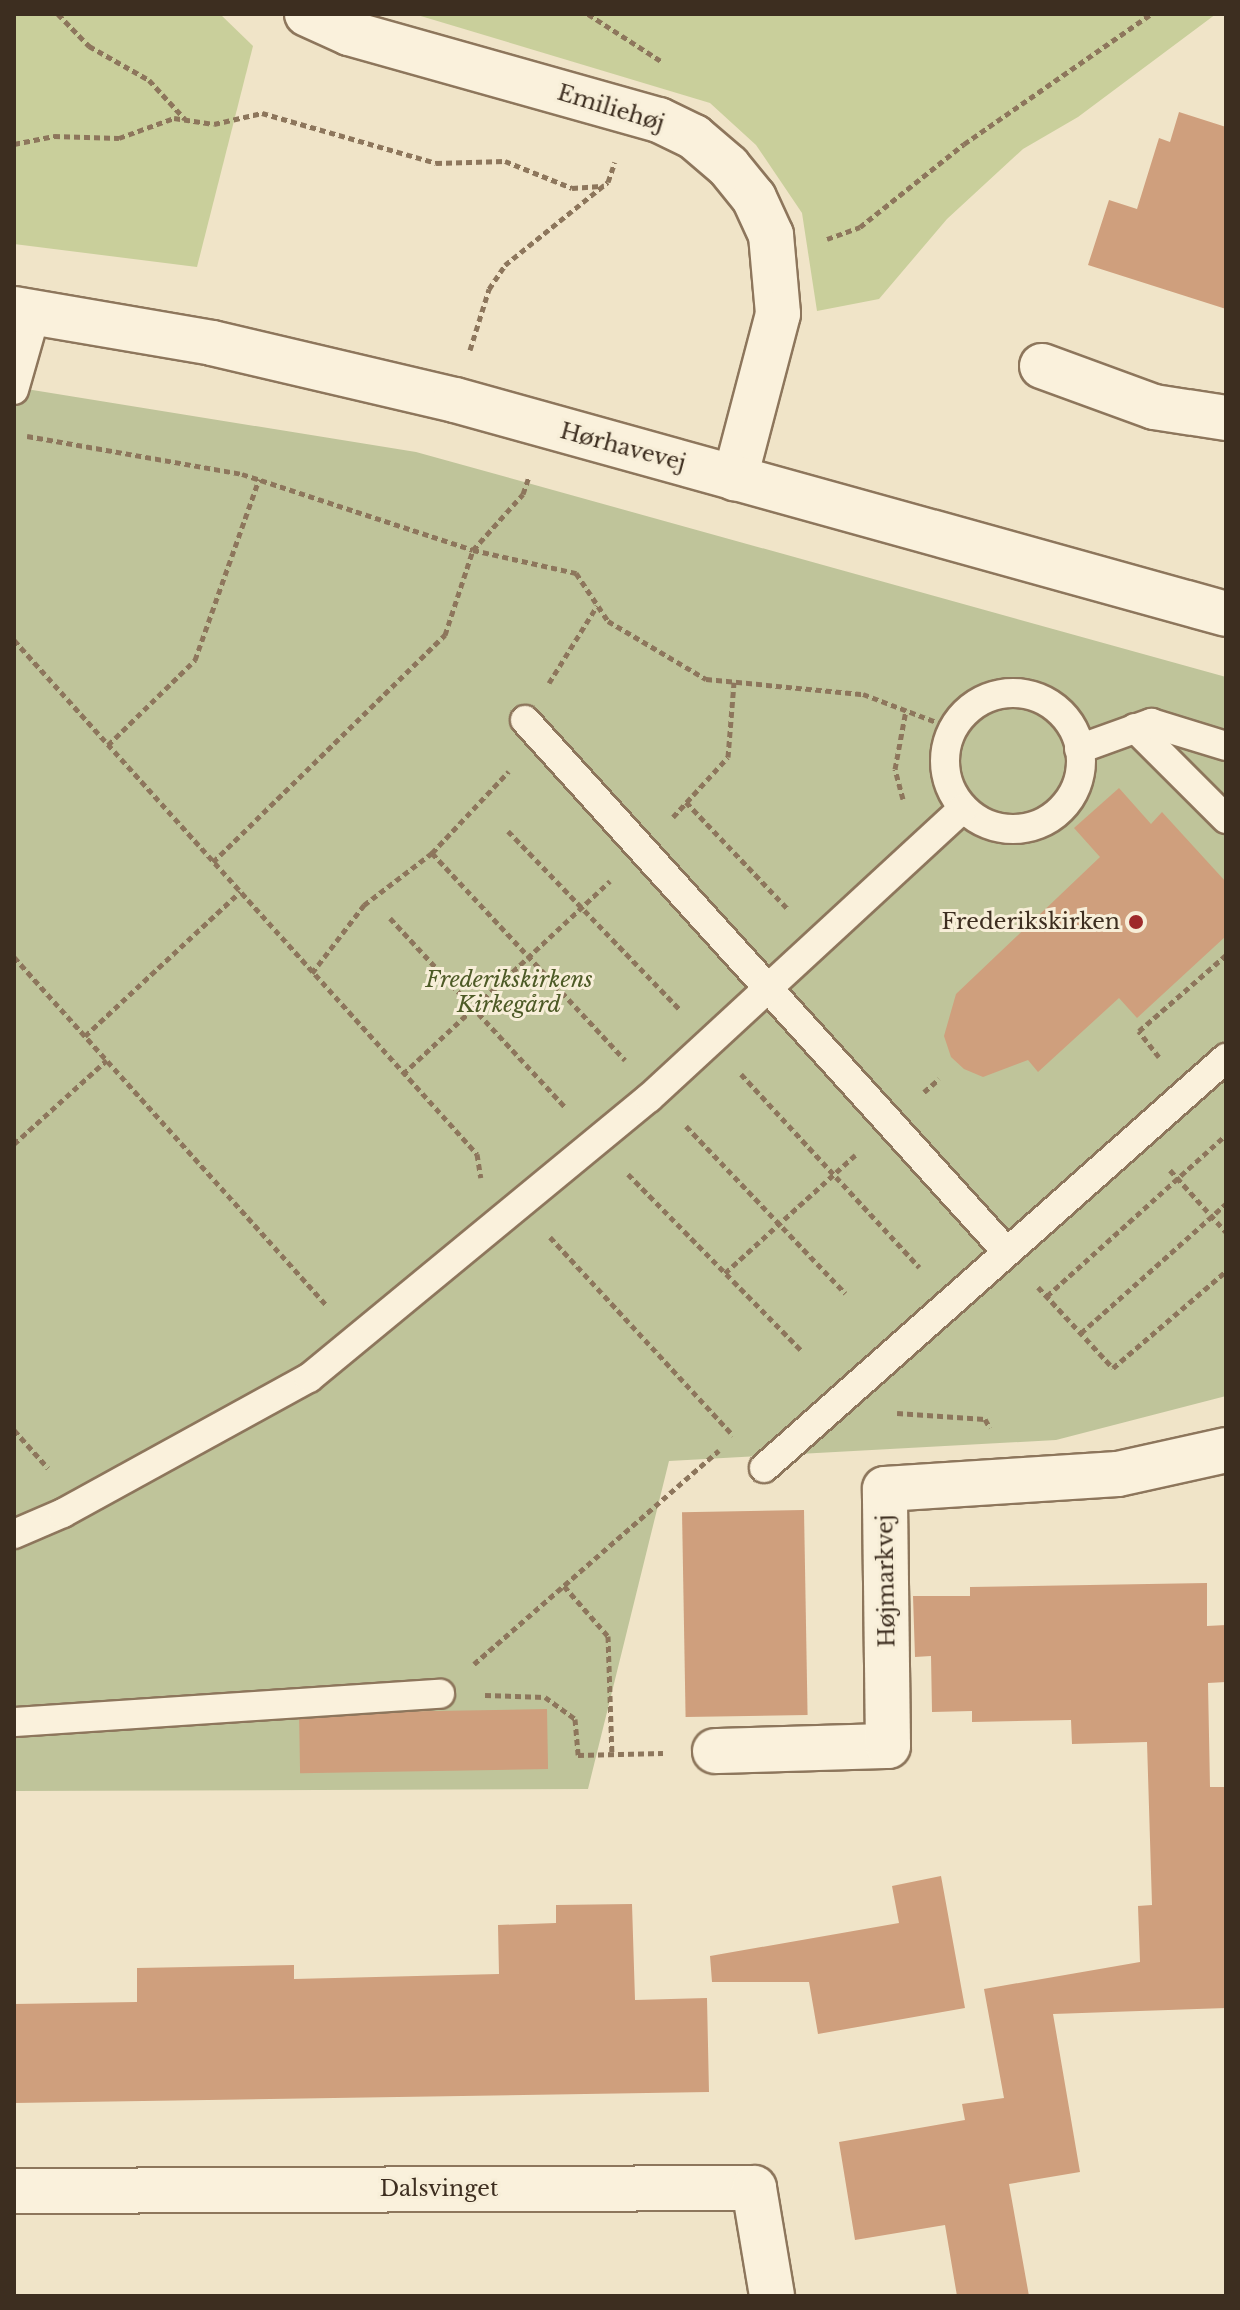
<!DOCTYPE html>
<html>
<head>
<meta charset="utf-8">
<style>
	body { margin:0 }
	#map { position:relative; width:1240px; height:2310px; overflow:hidden; background:#f0e4c8; font-family:"Libre Baskerville",serif }
	div>[style] { position:absolute }
	.green>* { inset:0; background:#c9cf9b }
	.cemetery>* { inset:0; background:#bfc49a }
	.building>* { inset:0; background:#cf9f7d; transform-origin:0 0 }
	.path>* { height:5px; margin-top:-2.5px; transform-origin:0; background:repeating-linear-gradient(90deg,#8d765c 0 6px,transparent 0 10px) }
	.roads { filter:drop-shadow(2px 0 #8d765c) drop-shadow(-2px 0 #8d765c) drop-shadow(0 2px #8d765c) drop-shadow(0 -2px #8d765c) }
	.service>* { height:28px; margin:-14px; padding:0 14px; transform-origin:14px; border-radius:14px; background:#faf1dc }
	.service>.ring { margin:-14px; padding:0; box-sizing:content-box; background:none; border:28px solid #faf1dc; border-radius:50% }
	.minor>* { height:44px; margin:-22px; padding:0 22px; transform-origin:22px; border-radius:22px; background:#faf1dc }
	.tertiary>* { height:44px; margin:-22px; padding:0 22px; transform-origin:22px; border-radius:22px; background:#faf1dc }
	.dots>* { width:22px; height:22px; translate:-50% -50%; box-sizing:border-box; border:4px solid #f7eed8; border-radius:50% }
	span { translate:-50% -50%; white-space:nowrap; text-align:center; line-height:1.15; -webkit-text-stroke:6px #f7eed8; paint-order:stroke }
	.street-label { font-size:22px; color:#3d2e20 }
	.poi-label { font-size:22px; color:#3d2e20 }
	.right { translate:-100% -50%; text-align:right }
	.park-label { font-size:22px; color:#4d5a26; font-style:italic }
	.frame { position:absolute; inset:0; border:16px solid #3d2e20; pointer-events:none }
</style>
</head>
<body>
<div id="map">
	<div class="green">
		<i style="clip-path:polygon(14px 14px,220px 14px,253px 46px,197px 267px,14px 244px)"></i>
		<i style="clip-path:polygon(414px 14px,1216px 14px,1078px 117px,1023px 149px,947px 219px,879px 299px,817px 311px,802px 213px,756px 145px,710px 103px)"></i>
	</div>
	<div class="cemetery">
		<i style="clip-path:polygon(14px 387px,416px 452px,1226px 677px,1226px 1396px,1056px 1440px,669px 1461px,588px 1789px,14px 1791px)"></i>
	</div>
	<div class="building">
		<i style="clip-path:polygon(1179px 112px,1226px 127px,1226px 309px,1088px 265px,1109px 200px,1137px 209px,1159px 138px,1170px 142px)"></i>
		<i style="clip-path:polygon(1119px 788px,1151px 824px,1162px 812px,1226px 882px,1226px 936px,1137px 1018px,1119px 998px,1038px 1072px,1028px 1060px,983px 1077px,964px 1069px,951px 1057px,944px 1036px,956px 994px,1100px 857px,1074px 828px)"></i>
		<i style="left:804px;top:1510px;width:205px;height:122px;rotate:89deg"></i>
		<i style="clip-path:polygon(1207px 1583px,1207px 1626px,1226px 1625px,1226px 1682px,1208px 1683px,1210px 1787px,1226px 1787px,1226px 2008px,1053px 2014px,1080px 2172px,1009px 2184px,1029px 2296px,957px 2296px,945px 2225px,855px 2240px,839px 2142px,965px 2120px,962px 2104px,1004px 2098px,984px 1989px,1140px 1962px,1138px 1906px,1152px 1905px,1147px 1742px,1072px 1744px,1071px 1720px,972px 1722px,972px 1711px,932px 1712px,931px 1656px,915px 1657px,913px 1596px,970px 1596px,970px 1587px)"></i>
		<i style="left:547px;top:1709px;width:60px;height:248px;rotate:89deg"></i>
		<i style="clip-path:polygon(941px 1876px,965px 2008px,818px 2034px,809px 1982px,712px 1982px,710px 1956px,899px 1923px,892px 1886px)"></i>
		<i style="clip-path:polygon(632px 1904px,635px 2000px,707px 1998px,709px 2092px,14px 2103px,14px 2004px,137px 2002px,137px 1968px,294px 1965px,294px 1979px,499px 1974px,498px 1925px,556px 1923px,556px 1905px)"></i>
	</div>
	<div class="path">
		<i style="left:58px;top:14px;width:45px;rotate:45.9deg"></i>
		<i style="left:89px;top:46px;width:69px;rotate:29.5deg"></i>
		<i style="left:149px;top:80px;width:53px;rotate:47.3deg"></i>
		<i style="left:588px;top:14px;width:87px;rotate:32.8deg"></i>
		<i style="left:14px;top:144px;width:41px;rotate:-11.3deg"></i>
		<i style="left:54px;top:136px;width:65px;rotate:1.8deg"></i>
		<i style="left:119px;top:138px;width:59px;rotate:-20deg"></i>
		<i style="left:174px;top:118px;width:40px;rotate:8.5deg"></i>
		<i style="left:214px;top:124px;width:49px;rotate:-12.9deg"></i>
		<i style="left:262px;top:113px;width:181px;rotate:16deg"></i>
		<i style="left:436px;top:163px;width:69px;rotate:-1.7deg"></i>
		<i style="left:505px;top:161px;width:72px;rotate:21.9deg"></i>
		<i style="left:572px;top:188px;width:32px;rotate:-4deg"></i>
		<i style="left:827px;top:239px;width:35px;rotate:-20deg"></i>
		<i style="left:860px;top:227px;width:133px;rotate:-38.6deg"></i>
		<i style="left:964px;top:144px;width:228px;rotate:-34.8deg"></i>
		<i style="left:470px;top:350px;width:64px;rotate:-72.7deg"></i>
		<i style="left:489px;top:289px;width:29px;rotate:-56deg"></i>
		<i style="left:505px;top:265px;width:132px;rotate:-38.9deg"></i>
		<i style="left:608px;top:182px;width:21px;rotate:-71deg"></i>
		<i style="left:27px;top:436px;width:218px;rotate:10deg"></i>
		<i style="left:242px;top:474px;width:243px;rotate:18.2deg"></i>
		<i style="left:473px;top:550px;width:106px;rotate:12.6deg"></i>
		<i style="left:576px;top:573px;width:58px;rotate:56.3deg"></i>
		<i style="left:608px;top:621px;width:114px;rotate:30.6deg"></i>
		<i style="left:706px;top:679px;width:158px;rotate:5.5deg"></i>
		<i style="left:863px;top:694px;width:95px;rotate:20.9deg"></i>
		<i style="left:14px;top:640px;width:692px;rotate:47.99deg"></i>
		<i style="left:477px;top:1154px;width:24px;rotate:81deg"></i>
		<i style="left:549px;top:683px;width:91px;rotate:-58.1deg"></i>
		<i style="left:108px;top:745px;width:122px;rotate:-44.3deg"></i>
		<i style="left:195px;top:660px;width:192px;rotate:-70.5deg"></i>
		<i style="left:903px;top:799px;width:31px;rotate:-105deg"></i>
		<i style="left:895px;top:769px;width:60px;rotate:-79.4deg"></i>
		<i style="left:686px;top:802px;width:148px;rotate:46.4deg"></i>
		<i style="left:673px;top:817px;width:81px;rotate:-47.5deg"></i>
		<i style="left:728px;top:757px;width:75px;rotate:-85.4deg"></i>
		<i style="left:508px;top:831px;width:247px;rotate:46.1deg"></i>
		<i style="left:432px;top:853px;width:283px;rotate:47deg"></i>
		<i style="left:213px;top:862px;width:325px;rotate:-44.4deg"></i>
		<i style="left:445px;top:635px;width:89px;rotate:-71.8deg"></i>
		<i style="left:473px;top:550px;width:75px;rotate:-48.2deg"></i>
		<i style="left:523px;top:494px;width:18px;rotate:-71deg"></i>
		<i style="left:390px;top:918px;width:259px;rotate:47.2deg"></i>
		<i style="left:14px;top:957px;width:469px;rotate:48.1deg"></i>
		<i style="left:312px;top:973px;width:86px;rotate:-52.6deg"></i>
		<i style="left:364px;top:905px;width:86px;rotate:-37.4deg"></i>
		<i style="left:432px;top:853px;width:112px;rotate:-46.8deg"></i>
		<i style="left:85px;top:1036px;width:212px;rotate:-42.9deg"></i>
		<i style="left:1159px;top:1057px;width:33px;rotate:-128deg"></i>
		<i style="left:1139px;top:1031px;width:116px;rotate:-41.1deg"></i>
		<i style="left:403px;top:1074px;width:283px;rotate:-43deg"></i>
		<i style="left:741px;top:1074px;width:263px;rotate:47.3deg"></i>
		<i style="left:924px;top:1092px;width:20px;rotate:-41deg"></i>
		<i style="left:686px;top:1126px;width:231px;rotate:46.4deg"></i>
		<i style="left:14px;top:1144px;width:125px;rotate:-42.1deg"></i>
		<i style="left:1170px;top:1170px;width:84px;rotate:47.9deg"></i>
		<i style="left:628px;top:1174px;width:247px;rotate:45.5deg"></i>
		<i style="left:550px;top:1237px;width:270px;rotate:47.3deg"></i>
		<i style="left:725px;top:1273px;width:176px;rotate:-42.2deg"></i>
		<i style="left:1038px;top:1287px;width:110px;rotate:47.2deg"></i>
		<i style="left:1113px;top:1368px;width:149px;rotate:-40.6deg"></i>
		<i style="left:1047px;top:1296px;width:241px;rotate:-42deg"></i>
		<i style="left:1081px;top:1333px;width:194px;rotate:-41.7deg"></i>
		<i style="left:897px;top:1413px;width:88px;rotate:3.9deg"></i>
		<i style="left:985px;top:1419px;width:10px;rotate:61deg"></i>
		<i style="left:14px;top:1430px;width:51px;rotate:48.2deg"></i>
		<i style="left:564px;top:1586px;width:67px;rotate:48.7deg"></i>
		<i style="left:608px;top:1636px;width:118px;rotate:88.1deg"></i>
		<i style="left:474px;top:1664px;width:325px;rotate:-41.1deg"></i>
		<i style="left:485px;top:1695px;width:60px;rotate:1.9deg"></i>
		<i style="left:545px;top:1697px;width:37px;rotate:36deg"></i>
		<i style="left:575px;top:1719px;width:36px;rotate:85deg"></i>
		<i style="left:578px;top:1755px;width:85px;rotate:-1.3deg"></i>
	</div>
	<div class="roads">
		<div class="service">
			<i style="left:14px;top:390px;width:80px;rotate:-74.1deg"></i>
			<i class="ring" style="left:945px;top:693px;width:108px;height:108px"></i>
			<i style="left:525px;top:720px;width:718px;rotate:47.82deg"></i>
			<i style="left:1135px;top:728px;width:129px;rotate:45deg"></i>
			<i style="left:1079px;top:749px;width:77px;rotate:-19.9deg"></i>
			<i style="left:1151px;top:723px;width:78px;rotate:17deg"></i>
			<i style="left:764px;top:1468px;width:618px;rotate:-41.59deg"></i>
			<i style="left:14px;top:1534px;width:53px;rotate:-23.2deg"></i>
			<i style="left:63px;top:1513px;width:281px;rotate:-28.8deg"></i>
			<i style="left:309px;top:1378px;width:440px;rotate:-39.5deg"></i>
			<i style="left:649px;top:1098px;width:427px;rotate:-42.7deg"></i>
			<i style="left:14px;top:1722px;width:427px;rotate:-3.8deg"></i>
		</div>
		<div class="minor">
			<i style="left:307px;top:14px;width:46px;rotate:24.3deg"></i>
			<i style="left:349px;top:33px;width:322px;rotate:15.7deg"></i>
			<i style="left:659px;top:120px;width:39px;rotate:26deg"></i>
			<i style="left:694px;top:137px;width:45px;rotate:40.5deg"></i>
			<i style="left:728px;top:166px;width:41px;rotate:50.9deg"></i>
			<i style="left:754px;top:198px;width:41px;rotate:65.3deg"></i>
			<i style="left:771px;top:235px;width:79px;rotate:84.9deg"></i>
			<i style="left:778px;top:314px;width:170px;rotate:104.7deg"></i>
			<i style="left:1042px;top:366px;width:119px;rotate:20.1deg"></i>
			<i style="left:1154px;top:407px;width:73px;rotate:8.7deg"></i>
			<i style="left:715px;top:1751px;width:173px;rotate:-1.7deg"></i>
			<i style="left:888px;top:1746px;width:257px;rotate:-90.7deg"></i>
			<i style="left:885px;top:1489px;width:233px;rotate:-3.7deg"></i>
			<i style="left:1118px;top:1474px;width:111px;rotate:-12.5deg"></i>
			<i style="left:14px;top:2191px;width:740px;rotate:-0.23deg"></i>
			<i style="left:754px;top:2188px;width:109px;rotate:80.5deg"></i>
		</div>
		<div class="tertiary">
			<i style="left:14px;top:309px;width:201px;rotate:9.7deg"></i>
			<i style="left:212px;top:343px;width:250px;rotate:13.2deg"></i>
			<i style="left:455px;top:400px;width:800px;rotate:15.51deg"></i>
		</div>
	</div>
	<div class="dots">
		<i style="left:1136px;top:922px;background:#9e2a2b"></i>
	</div>
	<div class="street-label">
		<span style="left:611px;top:108px;rotate:17deg">Emiliehøj</span>
		<span style="left:623px;top:447px;rotate:15deg">Hørhavevej</span>
		<span style="left:886px;top:1581px;rotate:-91deg">Højmarkvej</span>
		<span style="left:439px;top:2189px">Dalsvinget</span>
	</div>
	<div class="poi-label">
		<span class="right" style="left:1120px;top:922px">Frederikskirken</span>
	</div>
	<div class="park-label">
		<span style="left:509px;top:992px">Frederikskirkens<br>Kirkegård</span>
	</div>
	<div class="frame"></div>
</div>
</body>
</html>
